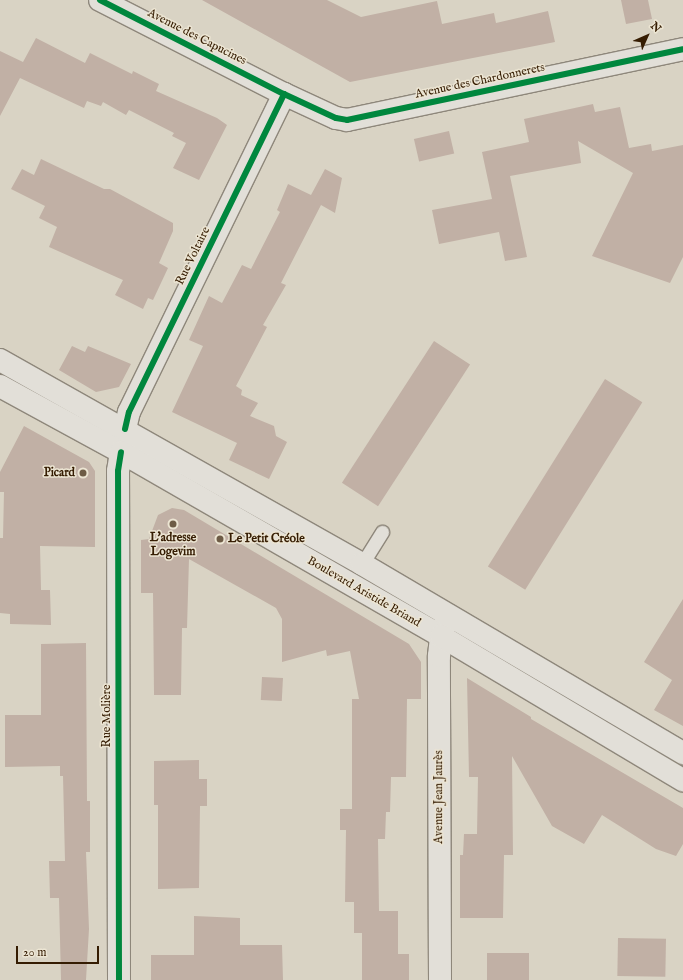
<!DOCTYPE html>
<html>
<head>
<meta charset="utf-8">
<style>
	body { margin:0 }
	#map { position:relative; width:683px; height:980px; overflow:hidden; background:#d9d3c4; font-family:"IM FELL English",serif }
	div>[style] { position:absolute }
	.building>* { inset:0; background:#c1b0a5; transform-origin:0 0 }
	.roads { filter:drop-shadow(1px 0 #8e877b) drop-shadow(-1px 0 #8e877b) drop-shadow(0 1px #8e877b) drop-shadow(0 -1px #8e877b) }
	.lane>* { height:13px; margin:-6.5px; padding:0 6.5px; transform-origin:6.5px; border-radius:6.5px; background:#e2dfd8 }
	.street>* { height:22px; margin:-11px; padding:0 11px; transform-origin:11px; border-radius:11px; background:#e2dfd8 }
	.secondary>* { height:22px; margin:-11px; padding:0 11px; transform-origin:11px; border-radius:11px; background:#e2dfd8 }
	.cycleway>* { height:6px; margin:-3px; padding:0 3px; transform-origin:3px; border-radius:3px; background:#00873e }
	.dots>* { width:11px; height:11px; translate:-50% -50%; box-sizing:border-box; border:2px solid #ece5d3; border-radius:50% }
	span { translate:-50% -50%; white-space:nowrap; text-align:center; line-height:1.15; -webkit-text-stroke:3px #ece5d3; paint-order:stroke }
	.street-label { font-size:12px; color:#351c02 }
	.poi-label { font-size:12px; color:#351c02; font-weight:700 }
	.right { translate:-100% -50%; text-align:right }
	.left { translate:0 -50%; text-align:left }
	.north { position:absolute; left:627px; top:16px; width:40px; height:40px; -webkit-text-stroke:3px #ece5d3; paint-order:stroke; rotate:45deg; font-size:11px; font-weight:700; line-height:16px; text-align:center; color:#351c02 }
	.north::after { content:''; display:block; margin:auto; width:14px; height:18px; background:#351c02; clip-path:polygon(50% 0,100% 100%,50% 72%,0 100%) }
	.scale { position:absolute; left:16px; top:946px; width:83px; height:18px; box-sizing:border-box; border:2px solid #351c02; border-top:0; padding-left:5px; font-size:12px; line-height:14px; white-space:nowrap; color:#351c02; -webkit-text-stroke:3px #ece5d3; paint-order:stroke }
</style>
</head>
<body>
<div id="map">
	<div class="building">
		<i style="clip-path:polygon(202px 0,327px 0,361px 17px,437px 1px,442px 24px,494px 13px,496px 23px,548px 11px,555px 42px,350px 82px)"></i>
		<i style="clip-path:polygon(621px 0,648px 0,652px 19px,626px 24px)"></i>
		<i style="clip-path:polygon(36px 38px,85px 63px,90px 53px,132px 74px,133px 71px,159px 84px,156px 91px,217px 118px,227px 125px,199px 180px,173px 168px,186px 143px,172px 136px,174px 133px,129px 110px,126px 115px,103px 102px,101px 106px,87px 101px,84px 108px,20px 78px,0 116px,0 51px,23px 62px)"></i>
		<i style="clip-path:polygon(593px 104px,595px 112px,620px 107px,629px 148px,651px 144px,652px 151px,683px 145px,683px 257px,670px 283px,592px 256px,633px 173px,578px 141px,581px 163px,510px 176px,527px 257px,505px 261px,499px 232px,439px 244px,432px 210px,492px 199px,482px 152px,529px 142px,524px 119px)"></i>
		<i style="left:449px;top:131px;width:23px;height:36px;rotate:77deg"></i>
		<i style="clip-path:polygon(41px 159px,104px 189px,110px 189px,173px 223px,173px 231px,159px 263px,168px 268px,153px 300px,148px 298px,143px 309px,115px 295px,123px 280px,49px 247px,57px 227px,39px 218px,45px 206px,11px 189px,22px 169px,34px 175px)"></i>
		<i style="clip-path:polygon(325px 169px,342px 178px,335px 213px,321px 205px,281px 283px,286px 285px,263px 325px,267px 327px,236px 386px,242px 390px,241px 395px,258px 403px,250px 416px,274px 426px,276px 436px,287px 442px,269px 479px,229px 460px,237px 443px,172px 412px,203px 346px,189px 340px,209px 296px,222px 303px,242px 265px,251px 269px,280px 212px,277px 210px,288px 184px,311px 195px)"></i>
		<i style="left:434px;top:341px;width:43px;height:169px;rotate:33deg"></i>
		<i style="clip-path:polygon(72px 346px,85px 352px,88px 346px,131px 364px,119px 387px,96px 392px,59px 370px)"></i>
		<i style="left:605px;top:379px;width:44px;height:221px;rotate:32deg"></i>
		<i style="clip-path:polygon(24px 426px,89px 462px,95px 471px,95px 547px,40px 546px,41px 590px,50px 590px,51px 625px,10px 624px,10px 614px,0 613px,0 538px,3px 538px,4px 492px,0 492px,0 472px)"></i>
		<i style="clip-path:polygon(172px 508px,184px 510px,409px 644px,421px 662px,421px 699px,407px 699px,406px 777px,391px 777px,390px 812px,386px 812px,385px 839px,378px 839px,379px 911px,398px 911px,398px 954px,409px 954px,409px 980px,362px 980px,362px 933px,354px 933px,354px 902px,345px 902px,346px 830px,340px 830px,340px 809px,352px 809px,352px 699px,359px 699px,350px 651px,327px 656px,326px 650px,282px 662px,282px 619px,276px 608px,189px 559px,187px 628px,182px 628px,181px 695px,154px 695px,153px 593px,141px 593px,141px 540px,149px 539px,158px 515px)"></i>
		<i style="clip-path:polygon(683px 599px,683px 726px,654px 710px,672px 680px,644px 662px)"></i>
		<i style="clip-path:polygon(86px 643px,87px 801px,90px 801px,90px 852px,86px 852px,89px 929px,86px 980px,61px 980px,59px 898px,50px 898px,49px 861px,65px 861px,63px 776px,60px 776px,60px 766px,5px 767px,5px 715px,41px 715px,41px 644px)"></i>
		<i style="left:262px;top:677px;width:21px;height:23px;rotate:3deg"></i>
		<i style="clip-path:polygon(467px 678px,531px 717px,531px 719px,683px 808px,683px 844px,676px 856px,656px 849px,602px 815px,584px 844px,552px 826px,512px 756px,513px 855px,504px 855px,503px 918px,460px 918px,460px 855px,463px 855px,464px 834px,477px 834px,478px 777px,469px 777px)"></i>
		<i style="clip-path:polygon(199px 760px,199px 779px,207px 779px,207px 806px,200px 806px,199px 888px,158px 889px,158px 805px,154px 805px,154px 761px)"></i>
		<i style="clip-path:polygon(194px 916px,240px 918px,240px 945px,282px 945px,283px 980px,151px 980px,151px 955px,194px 955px)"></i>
		<i style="left:618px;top:938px;width:48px;height:38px;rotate:1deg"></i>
		<i style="left:487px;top:953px;width:42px;height:27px"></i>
	</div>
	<div class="roads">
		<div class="lane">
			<i style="left:362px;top:564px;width:38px;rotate:-58deg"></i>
		</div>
		<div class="street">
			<i style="left:100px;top:0;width:207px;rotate:27.1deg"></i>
			<i style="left:284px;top:94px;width:57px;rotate:24.8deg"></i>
			<i style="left:336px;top:118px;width:11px;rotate:10deg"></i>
			<i style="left:347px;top:120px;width:343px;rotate:-11.9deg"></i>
			<i style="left:125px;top:429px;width:17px;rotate:-77deg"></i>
			<i style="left:129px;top:412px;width:354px;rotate:-64deg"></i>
			<i style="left:119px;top:980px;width:509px;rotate:-90.11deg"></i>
			<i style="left:118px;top:471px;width:19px;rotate:-81deg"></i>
			<i style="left:440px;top:980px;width:324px;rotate:-90.2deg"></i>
			<i style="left:439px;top:656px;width:20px;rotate:-84deg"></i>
			<i style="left:441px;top:636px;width:19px;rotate:-72deg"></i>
		</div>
		<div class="secondary">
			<i style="left:0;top:360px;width:416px;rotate:29.4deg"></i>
			<i style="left:362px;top:564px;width:373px;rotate:30.5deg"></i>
			<i style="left:0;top:386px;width:138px;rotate:28.6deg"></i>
			<i style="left:121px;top:452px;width:369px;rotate:29.9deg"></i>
			<i style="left:441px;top:636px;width:282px;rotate:30.8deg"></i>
		</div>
	</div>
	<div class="cycleway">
		<i style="left:100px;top:0;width:207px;rotate:27.1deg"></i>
		<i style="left:284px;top:94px;width:57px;rotate:24.8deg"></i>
		<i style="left:336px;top:118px;width:11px;rotate:10deg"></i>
		<i style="left:347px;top:120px;width:343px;rotate:-11.9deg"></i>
		<i style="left:125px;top:429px;width:17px;rotate:-77deg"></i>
		<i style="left:129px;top:412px;width:354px;rotate:-64deg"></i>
		<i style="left:119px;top:980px;width:509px;rotate:-90.11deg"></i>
		<i style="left:118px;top:471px;width:19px;rotate:-81deg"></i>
	</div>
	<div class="dots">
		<i style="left:83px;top:473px;background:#6e5c46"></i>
		<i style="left:173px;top:524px;background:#6e5c46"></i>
		<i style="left:220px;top:539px;background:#6e5c46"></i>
	</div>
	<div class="street-label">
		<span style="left:197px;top:37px;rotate:27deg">Avenue des Capucines</span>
		<span style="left:480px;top:81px;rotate:-12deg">Avenue des Chardonnerets</span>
		<span style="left:193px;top:256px;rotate:-64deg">Rue Voltaire</span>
		<span style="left:364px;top:592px;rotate:30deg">Boulevard Aristide Briand</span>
		<span style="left:107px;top:716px;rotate:-90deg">Rue Molière</span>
		<span style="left:439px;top:797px;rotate:-90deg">Avenue Jean Jaurès</span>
	</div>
	<div class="poi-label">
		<span class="right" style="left:75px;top:473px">Picard</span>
		<span style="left:173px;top:545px">L'adresse<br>Logevim</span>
		<span class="left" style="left:228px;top:539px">Le Petit Créole</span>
	</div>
	<div class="north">N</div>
	<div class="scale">20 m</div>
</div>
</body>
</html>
